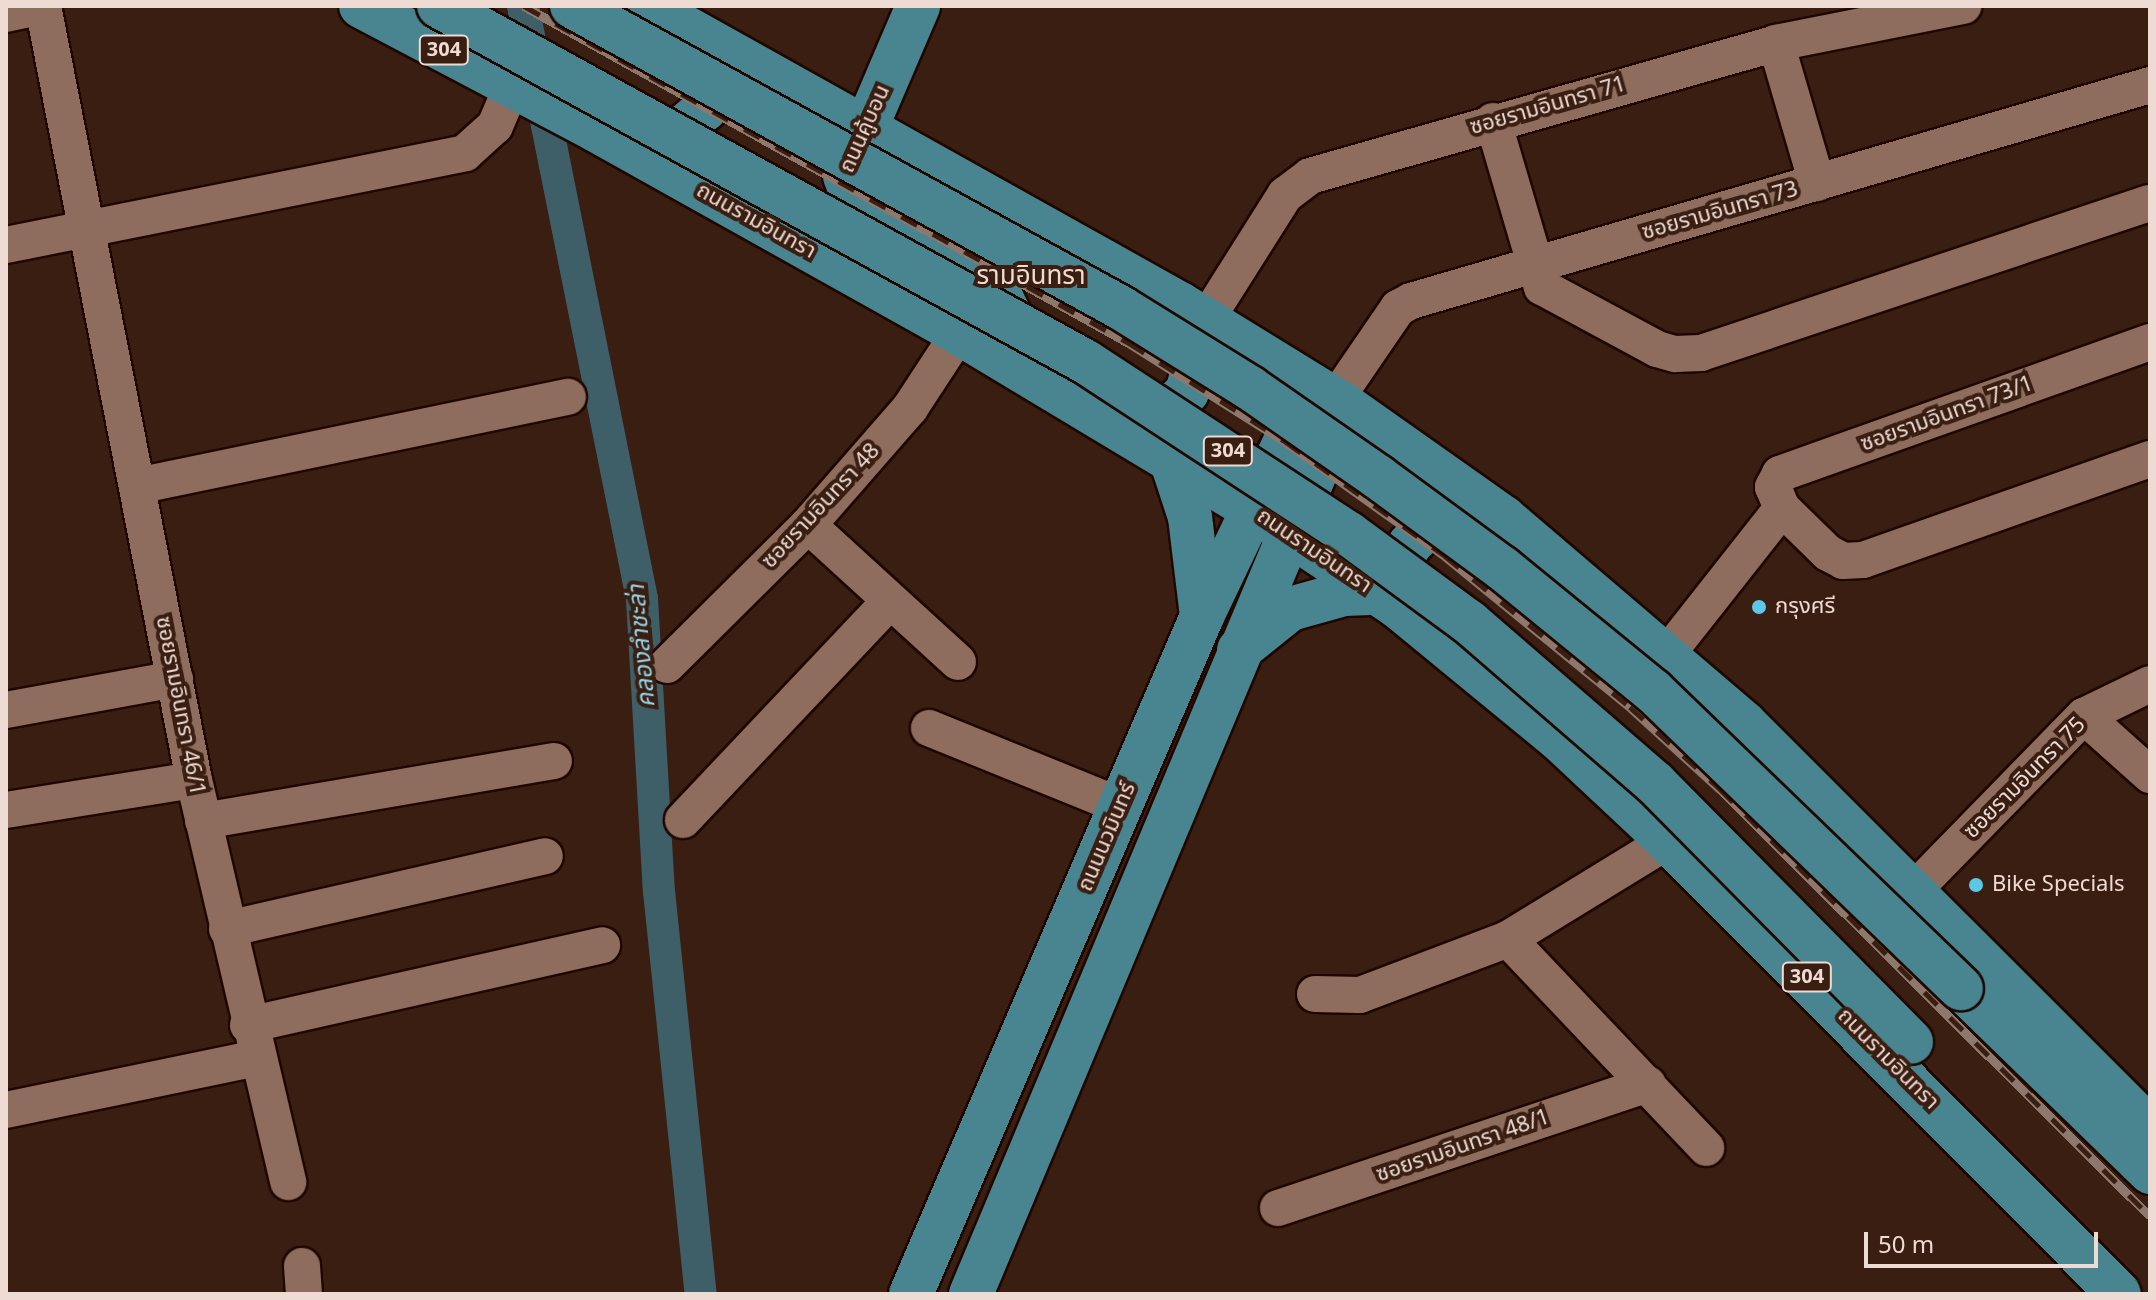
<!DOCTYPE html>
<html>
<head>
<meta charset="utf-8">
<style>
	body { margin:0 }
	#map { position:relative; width:2156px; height:1300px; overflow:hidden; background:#391e11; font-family:Georgia,"Noto Sans Thai",serif }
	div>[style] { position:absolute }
	.canal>* { height:32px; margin:-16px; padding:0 16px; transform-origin:16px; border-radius:16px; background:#3f5f68 }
	.roads { filter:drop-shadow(2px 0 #1f0700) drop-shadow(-2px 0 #1f0700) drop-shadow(0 2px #1f0700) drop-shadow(0 -2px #1f0700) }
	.minor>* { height:36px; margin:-18px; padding:0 18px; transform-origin:18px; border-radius:18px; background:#8e6d5e }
	.major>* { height:44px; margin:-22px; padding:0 22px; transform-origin:22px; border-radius:22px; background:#488590 }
	.rail>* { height:9px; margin-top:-4.5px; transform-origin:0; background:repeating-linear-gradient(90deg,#391e11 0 18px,#8e776c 0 36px); box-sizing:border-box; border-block:2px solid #8e776c }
	.bridges { filter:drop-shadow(2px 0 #1f0700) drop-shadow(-2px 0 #1f0700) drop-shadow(0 2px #1f0700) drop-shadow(0 -2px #1f0700) }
	.major-bridge>* { height:44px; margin:-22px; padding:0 22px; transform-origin:22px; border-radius:22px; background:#488590 }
	.dots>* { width:22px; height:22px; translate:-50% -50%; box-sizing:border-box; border:4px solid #391e11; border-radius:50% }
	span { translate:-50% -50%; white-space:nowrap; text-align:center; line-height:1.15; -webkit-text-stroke:8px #391e11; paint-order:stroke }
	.shield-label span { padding:2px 6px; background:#391e11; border:2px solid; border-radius:6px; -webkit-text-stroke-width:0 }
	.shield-label { font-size:20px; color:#eedbd3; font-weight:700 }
	.street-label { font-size:22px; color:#eedbd3 }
	.poi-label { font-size:22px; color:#eedbd3 }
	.left { translate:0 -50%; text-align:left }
	.water-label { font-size:24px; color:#94d4e8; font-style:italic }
	.quarter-label { font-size:26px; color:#eedbd3 }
	.frame { position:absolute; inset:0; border:8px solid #eedbd3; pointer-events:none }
	.scale { position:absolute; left:1864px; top:1232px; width:234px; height:36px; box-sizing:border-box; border:4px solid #eedbd3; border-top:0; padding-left:10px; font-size:24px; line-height:28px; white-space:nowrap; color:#eedbd3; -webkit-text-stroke:6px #391e11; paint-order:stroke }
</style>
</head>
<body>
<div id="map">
	<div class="canal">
		<i style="left:523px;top:6px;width:605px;rotate:78.65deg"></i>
		<i style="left:642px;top:599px;width:292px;rotate:86.7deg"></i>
		<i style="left:659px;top:891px;width:405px;rotate:84.1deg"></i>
	</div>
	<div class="roads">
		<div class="minor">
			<i style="left:43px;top:6px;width:789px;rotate:78.96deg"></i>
			<i style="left:194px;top:780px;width:413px;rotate:76.8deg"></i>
			<i style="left:6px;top:14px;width:39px;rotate:-12deg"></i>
			<i style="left:1776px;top:43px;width:146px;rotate:73.7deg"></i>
			<i style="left:1493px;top:121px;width:173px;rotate:73.6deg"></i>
			<i style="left:1542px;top:287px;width:131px;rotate:28.3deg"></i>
			<i style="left:1657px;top:349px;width:19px;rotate:16deg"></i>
			<i style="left:1675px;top:354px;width:26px;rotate:-2deg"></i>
			<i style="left:1701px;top:353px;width:473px;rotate:-18.5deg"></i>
			<i style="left:6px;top:245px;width:468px;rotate:-11.3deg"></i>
			<i style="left:465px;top:153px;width:40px;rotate:-42deg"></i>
			<i style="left:495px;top:126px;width:43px;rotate:-67deg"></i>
			<i style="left:1206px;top:320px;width:148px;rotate:-57.7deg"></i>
			<i style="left:1285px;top:195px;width:31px;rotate:-37deg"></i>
			<i style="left:1310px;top:176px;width:485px;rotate:-15.9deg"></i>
			<i style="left:1776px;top:43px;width:191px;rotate:-11.2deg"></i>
			<i style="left:2150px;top:342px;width:393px;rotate:160.4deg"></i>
			<i style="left:1780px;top:474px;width:15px;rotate:118deg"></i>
			<i style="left:1773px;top:487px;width:23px;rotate:67deg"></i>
			<i style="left:1782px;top:508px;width:64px;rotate:44.4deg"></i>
			<i style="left:1828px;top:553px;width:17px;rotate:28deg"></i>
			<i style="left:1843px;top:561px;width:20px;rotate:-3deg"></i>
			<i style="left:1863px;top:560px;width:304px;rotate:-19.4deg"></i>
			<i style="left:1335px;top:400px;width:112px;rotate:-55.6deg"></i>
			<i style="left:1398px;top:308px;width:15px;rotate:-28deg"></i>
			<i style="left:1411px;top:301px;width:770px;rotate:-16.29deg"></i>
			<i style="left:137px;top:486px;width:440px;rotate:-11.7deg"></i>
			<i style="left:808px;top:525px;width:203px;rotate:42.4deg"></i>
			<i style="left:1668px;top:653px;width:184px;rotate:-51.8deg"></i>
			<i style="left:667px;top:665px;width:199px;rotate:-44.8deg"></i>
			<i style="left:808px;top:525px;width:155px;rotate:-48.9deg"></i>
			<i style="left:910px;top:408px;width:90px;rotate:-56.8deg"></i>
			<i style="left:6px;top:710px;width:172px;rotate:-10.4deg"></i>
			<i style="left:2084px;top:716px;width:89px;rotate:41.8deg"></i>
			<i style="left:929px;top:728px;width:207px;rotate:22.1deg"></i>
			<i style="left:6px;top:810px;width:190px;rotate:-9.1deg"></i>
			<i style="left:683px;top:820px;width:301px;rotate:-46.6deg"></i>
			<i style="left:203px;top:821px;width:356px;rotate:-9.7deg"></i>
			<i style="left:1913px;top:891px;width:245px;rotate:-45.7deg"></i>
			<i style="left:2084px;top:716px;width:73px;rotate:-25.9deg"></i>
			<i style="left:227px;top:929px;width:326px;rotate:-12.9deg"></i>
			<i style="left:1508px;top:939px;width:288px;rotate:46.5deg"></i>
			<i style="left:1315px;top:994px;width:45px;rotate:1.3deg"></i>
			<i style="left:1360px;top:995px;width:158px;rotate:-20.7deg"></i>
			<i style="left:1508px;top:939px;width:188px;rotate:-31.5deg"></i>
			<i style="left:248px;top:1025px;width:363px;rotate:-12.7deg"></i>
			<i style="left:6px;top:1110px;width:255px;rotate:-11.7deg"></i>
			<i style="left:1278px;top:1208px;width:390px;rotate:-18.5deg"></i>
			<i style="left:302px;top:1266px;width:28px;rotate:86deg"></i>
		</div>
		<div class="major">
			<i style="left:361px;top:6px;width:266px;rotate:27.8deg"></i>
			<i style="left:596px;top:130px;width:416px;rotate:29.2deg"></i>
			<i style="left:959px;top:333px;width:342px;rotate:31deg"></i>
			<i style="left:1252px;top:509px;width:174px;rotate:33.8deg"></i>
			<i style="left:1397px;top:606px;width:210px;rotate:39.4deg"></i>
			<i style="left:1559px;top:739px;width:149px;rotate:43.1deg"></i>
			<i style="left:1668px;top:841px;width:639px;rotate:45.13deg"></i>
			<i style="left:647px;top:6px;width:611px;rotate:29.21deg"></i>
			<i style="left:1180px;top:304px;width:193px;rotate:31.6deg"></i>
			<i style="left:1344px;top:405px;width:196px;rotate:35.2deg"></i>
			<i style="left:1504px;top:518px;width:316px;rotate:40.5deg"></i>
			<i style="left:1744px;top:723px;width:574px;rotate:45deg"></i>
			<i style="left:641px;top:151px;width:29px;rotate:-22deg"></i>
			<i style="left:668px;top:140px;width:48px;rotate:-40deg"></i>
			<i style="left:705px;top:109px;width:41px;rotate:-71.6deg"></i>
			<i style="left:718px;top:70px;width:23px;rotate:-110deg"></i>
			<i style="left:856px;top:151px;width:158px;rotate:-66.8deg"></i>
			<i style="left:845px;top:176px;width:25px;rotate:69deg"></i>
			<i style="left:854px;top:199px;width:149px;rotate:31deg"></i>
			<i style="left:982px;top:276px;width:24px;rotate:45deg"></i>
			<i style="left:999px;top:293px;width:47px;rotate:64.5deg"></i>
			<i style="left:1129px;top:421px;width:38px;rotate:-15deg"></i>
			<i style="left:1166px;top:411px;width:28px;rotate:-42deg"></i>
			<i style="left:1187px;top:392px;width:26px;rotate:-74deg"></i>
			<i style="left:1194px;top:367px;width:47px;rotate:-99.9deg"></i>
			<i style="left:1171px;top:459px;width:61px;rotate:71.9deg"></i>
			<i style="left:1190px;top:517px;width:100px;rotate:83.1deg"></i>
			<i style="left:1397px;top:606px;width:43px;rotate:-86deg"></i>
			<i style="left:1400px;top:563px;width:21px;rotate:-62deg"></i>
			<i style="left:1410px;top:544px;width:24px;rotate:-42deg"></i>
			<i style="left:1428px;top:528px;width:30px;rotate:-20deg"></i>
			<i style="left:1456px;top:518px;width:19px"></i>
			<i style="left:1239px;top:650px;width:65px;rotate:-38.8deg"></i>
			<i style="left:1290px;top:609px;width:56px;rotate:-15.5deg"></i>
			<i style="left:1344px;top:594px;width:33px;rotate:-2deg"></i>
			<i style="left:1961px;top:988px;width:264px;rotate:44.2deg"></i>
			<i style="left:911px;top:1294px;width:738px;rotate:-66.77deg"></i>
			<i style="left:1202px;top:616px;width:254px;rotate:-64.5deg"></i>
			<i style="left:971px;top:1294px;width:962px;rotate:-67.25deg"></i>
		</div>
	</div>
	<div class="rail">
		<i style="left:524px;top:6px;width:693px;rotate:29.12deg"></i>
		<i style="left:1129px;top:343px;width:186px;rotate:32.2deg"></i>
		<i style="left:1286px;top:442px;width:196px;rotate:35.6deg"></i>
		<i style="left:1445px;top:556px;width:239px;rotate:39.2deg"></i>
		<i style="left:1630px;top:707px;width:122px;rotate:42.3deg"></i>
		<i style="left:1720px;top:789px;width:606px;rotate:44.8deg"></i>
	</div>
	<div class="bridges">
		<div class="major-bridge">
			<i style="left:439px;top:6px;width:738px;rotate:28.82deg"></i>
			<i style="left:1086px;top:362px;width:314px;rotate:33.2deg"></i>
			<i style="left:1349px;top:534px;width:149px;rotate:36.3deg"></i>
			<i style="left:1469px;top:622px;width:246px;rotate:40.9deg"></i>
			<i style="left:1655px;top:783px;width:364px;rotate:45.3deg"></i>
			<i style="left:572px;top:6px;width:627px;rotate:28.81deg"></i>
			<i style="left:1121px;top:308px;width:152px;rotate:31.8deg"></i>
			<i style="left:1250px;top:388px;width:156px;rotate:34.8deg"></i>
			<i style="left:1378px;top:477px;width:154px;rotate:36.3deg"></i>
			<i style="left:1502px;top:568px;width:195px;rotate:39.2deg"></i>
			<i style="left:1653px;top:691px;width:428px;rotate:44deg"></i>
		</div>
	</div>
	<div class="dots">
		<i style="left:1759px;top:607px;background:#5ac8e6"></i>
		<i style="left:1976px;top:885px;background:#5ac8e6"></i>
	</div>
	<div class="shield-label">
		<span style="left:444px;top:50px">304</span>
		<span style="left:1228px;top:451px">304</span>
		<span style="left:1807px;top:977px">304</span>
	</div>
	<div class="street-label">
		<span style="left:1548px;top:106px;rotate:-16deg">ซอยรามอินทรา 71</span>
		<span style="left:865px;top:129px;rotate:-66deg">ถนนคู้บอน</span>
		<span style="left:1720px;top:211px;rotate:-16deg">ซอยรามอินทรา 73</span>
		<span style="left:756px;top:221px;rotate:29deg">ถนนรามอินทรา</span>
		<span style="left:1947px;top:414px;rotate:-20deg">ซอยรามอินทรา 73/1</span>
		<span style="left:821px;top:506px;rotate:-47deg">ซอยรามอินทรา 48</span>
		<span style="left:1314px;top:551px;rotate:34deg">ถนนรามอินทรา</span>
		<span style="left:180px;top:706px;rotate:79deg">ซอยรามอินทรา 46/1</span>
		<span style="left:2025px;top:778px;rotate:-45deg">ซอยรามอินทรา 75</span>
		<span style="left:1107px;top:837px;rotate:-67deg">ถนนนวมินทร์</span>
		<span style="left:1888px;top:1059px;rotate:45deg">ถนนรามอินทรา</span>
		<span style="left:1463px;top:1146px;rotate:-19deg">ซอยรามอินทรา 48/1</span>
	</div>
	<div class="poi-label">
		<span class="left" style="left:1775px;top:607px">กรุงศรี</span>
		<span class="left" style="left:1992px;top:885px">Bike Specials</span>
	</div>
	<div class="water-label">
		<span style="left:643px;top:646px;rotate:-95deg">คลองลำชะล่า</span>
	</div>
	<div class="quarter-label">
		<span style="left:1031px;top:277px">รามอินทรา</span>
	</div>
	<div class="frame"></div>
	<div class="scale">50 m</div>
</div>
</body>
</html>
